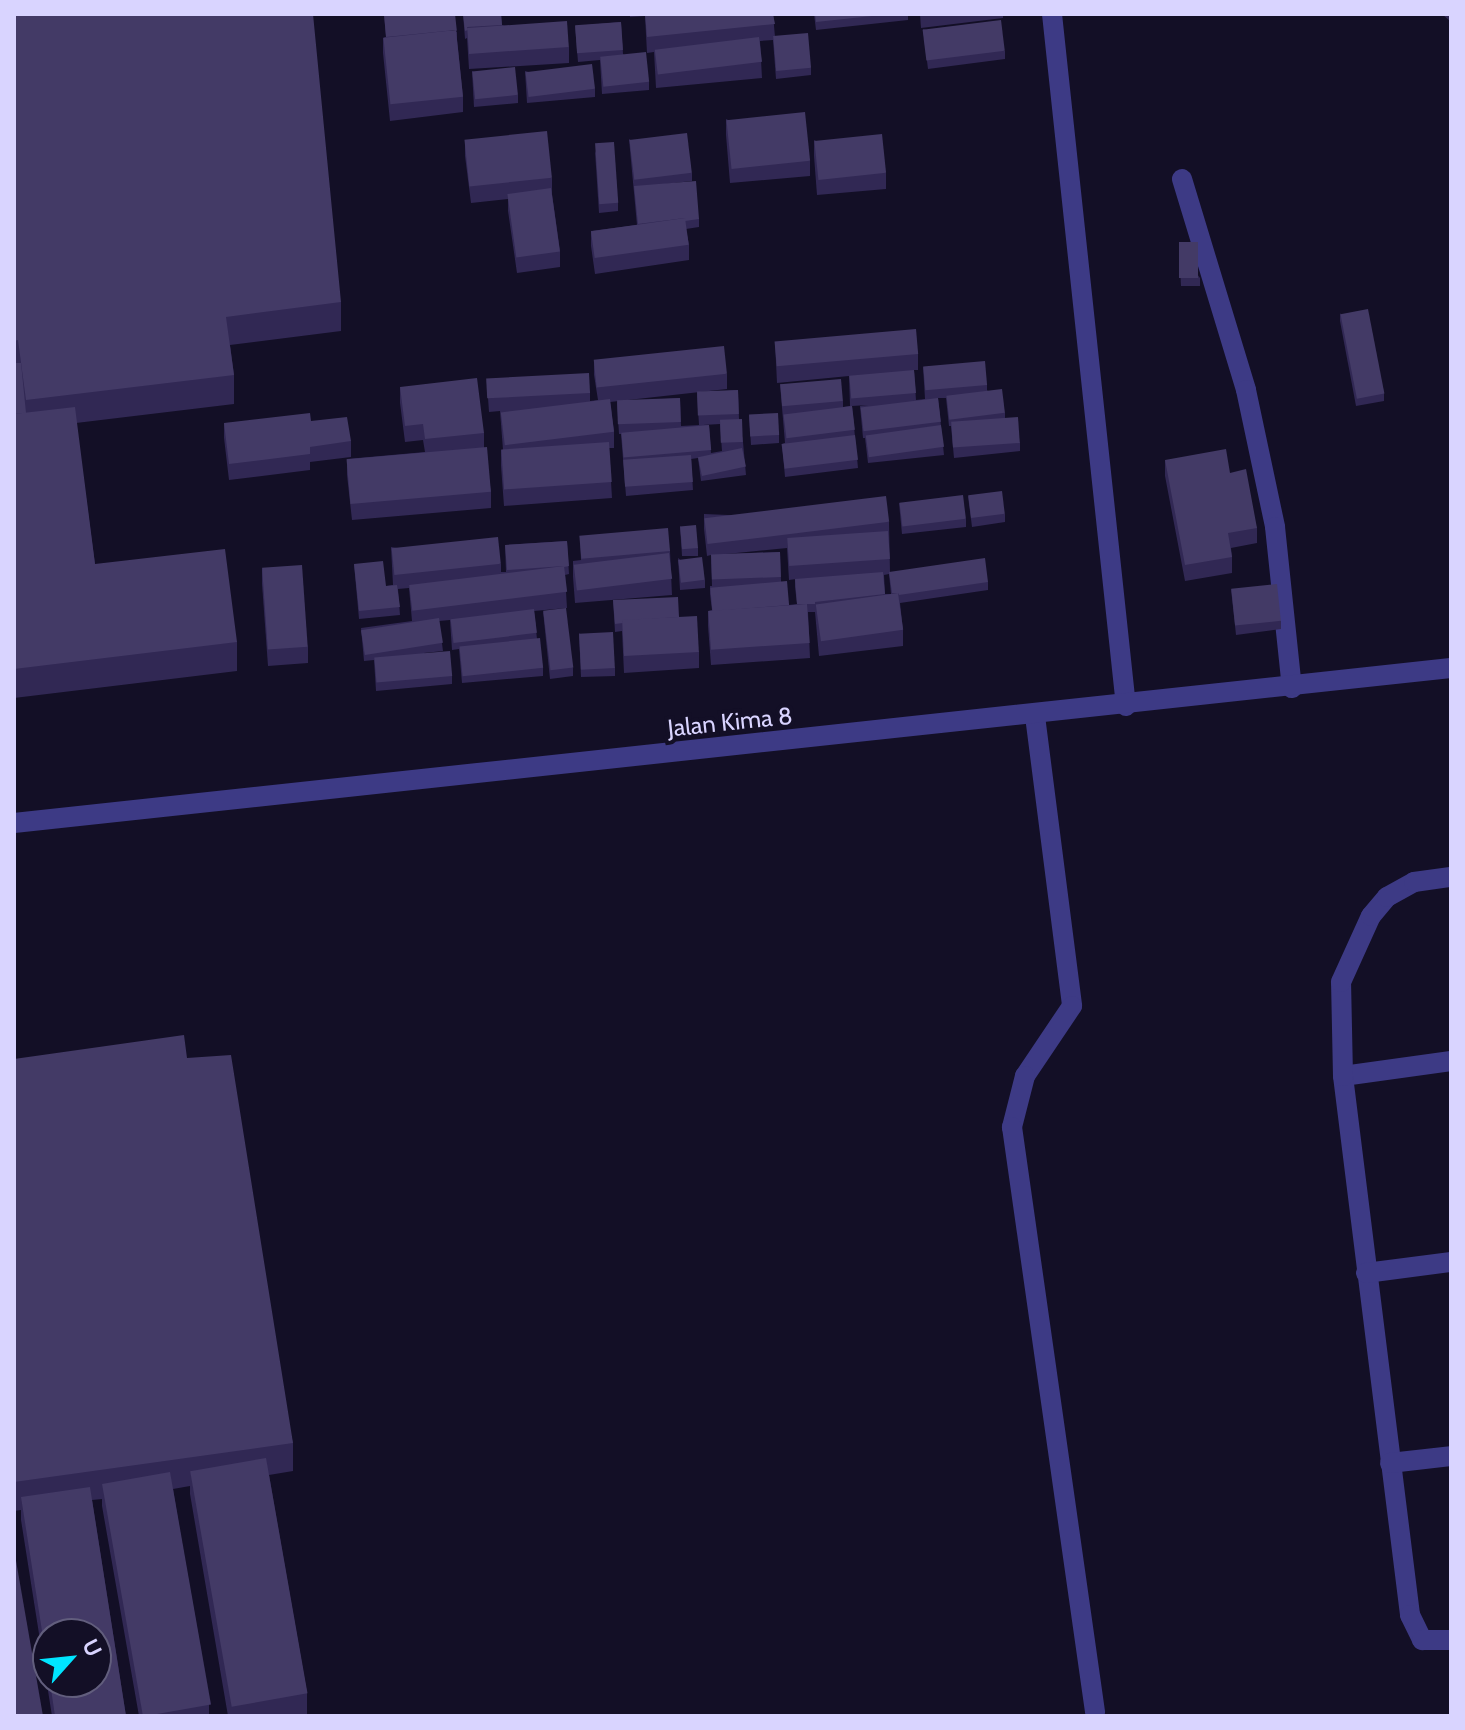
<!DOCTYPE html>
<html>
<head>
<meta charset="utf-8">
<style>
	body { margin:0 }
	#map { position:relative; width:1465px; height:1730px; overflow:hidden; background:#130f26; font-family:Cabin,sans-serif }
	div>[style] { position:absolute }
	.minor>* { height:20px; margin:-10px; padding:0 10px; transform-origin:10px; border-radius:10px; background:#3d3a85 }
	.wall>* { inset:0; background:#312854 }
	.building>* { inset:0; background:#433a66; transform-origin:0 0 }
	span { translate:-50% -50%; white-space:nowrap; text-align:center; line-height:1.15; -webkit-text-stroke:8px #130f26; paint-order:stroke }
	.street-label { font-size:24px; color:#d9d4ff }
	.frame { position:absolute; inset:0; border:16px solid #d9d4ff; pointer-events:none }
	.north { position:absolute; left:32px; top:1618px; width:80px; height:80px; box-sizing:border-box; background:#130f26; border:2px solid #625e7d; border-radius:50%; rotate:63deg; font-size:22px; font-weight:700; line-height:32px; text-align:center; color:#d9d4ff }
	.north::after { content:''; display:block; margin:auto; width:28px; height:36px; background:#00e5ff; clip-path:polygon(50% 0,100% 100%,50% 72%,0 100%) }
</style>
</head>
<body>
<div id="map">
	<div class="minor">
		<i style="left:1052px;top:14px;width:696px;rotate:83.9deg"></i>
		<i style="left:1182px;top:179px;width:220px;rotate:73.1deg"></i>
		<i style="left:1246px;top:390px;width:140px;rotate:78deg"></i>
		<i style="left:1275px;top:527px;width:162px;rotate:84deg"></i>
		<i style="left:1035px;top:716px;width:292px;rotate:82.7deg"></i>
		<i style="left:1072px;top:1006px;width:84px;rotate:123.9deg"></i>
		<i style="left:1025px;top:1076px;width:53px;rotate:104.3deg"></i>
		<i style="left:1012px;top:1127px;width:591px;rotate:81.92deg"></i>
		<i style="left:14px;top:823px;width:1445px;rotate:-6.16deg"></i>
		<i style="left:1451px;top:1061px;width:109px;rotate:172.1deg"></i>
		<i style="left:1343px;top:1076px;width:543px;rotate:82.91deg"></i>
		<i style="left:1410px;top:1615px;width:28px;rotate:64deg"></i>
		<i style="left:1422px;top:1640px;width:29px"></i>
		<i style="left:1343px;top:1076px;width:94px;rotate:-91.2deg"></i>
		<i style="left:1341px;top:982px;width:72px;rotate:-65.6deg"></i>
		<i style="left:1371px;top:916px;width:25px;rotate:-50deg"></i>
		<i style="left:1387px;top:897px;width:31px;rotate:-29deg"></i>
		<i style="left:1414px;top:882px;width:37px;rotate:-8deg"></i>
		<i style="left:1366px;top:1273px;width:86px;rotate:-7.4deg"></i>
		<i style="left:1390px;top:1463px;width:61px;rotate:-6.5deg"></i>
	</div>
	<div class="wall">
		<i style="clip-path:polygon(14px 14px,341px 302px,341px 331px,230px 345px,234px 375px,234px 404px,76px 423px,95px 564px,237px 642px,237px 671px,14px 698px)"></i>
		<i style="clip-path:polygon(384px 14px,457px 32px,457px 40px,463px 97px,463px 112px,390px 121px,383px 53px,383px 38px,386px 37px)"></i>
		<i style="clip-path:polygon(463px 14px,501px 14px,502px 25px,569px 47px,569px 63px,469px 69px,467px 38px,465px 39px)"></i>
		<i style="clip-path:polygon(630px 14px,773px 14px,775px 37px,811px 68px,811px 75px,776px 79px,773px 40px,760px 41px,762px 78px,656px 88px,654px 52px,647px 53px,645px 16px,630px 17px)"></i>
		<i style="clip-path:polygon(814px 14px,908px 14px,908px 20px,816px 30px)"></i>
		<i style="clip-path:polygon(920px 14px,1003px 14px,1003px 18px,921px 28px)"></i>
		<i style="clip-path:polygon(1442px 14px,1451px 14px,1451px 22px)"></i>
		<i style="clip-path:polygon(621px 22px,623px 54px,649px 82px,649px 90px,602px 94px,600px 60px,578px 62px,575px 26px)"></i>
		<i style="clip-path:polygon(923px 29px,1005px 51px,1005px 59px,928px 69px)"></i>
		<i style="clip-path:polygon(472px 71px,518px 95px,518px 103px,474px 107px)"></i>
		<i style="clip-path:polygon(525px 71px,595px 89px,595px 97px,527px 103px)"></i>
		<i style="clip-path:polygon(726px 119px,810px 161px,810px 176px,730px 183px,726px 135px)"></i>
		<i style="clip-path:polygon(629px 139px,692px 173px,692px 181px,665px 184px,699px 219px,699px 227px,686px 229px,689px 245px,689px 260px,595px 274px,591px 246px,591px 231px,637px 225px)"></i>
		<i style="clip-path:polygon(814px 140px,886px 173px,886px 189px,817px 195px,814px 156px)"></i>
		<i style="clip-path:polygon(465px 141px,552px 178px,552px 194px,560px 251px,560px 267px,517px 273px,508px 211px,508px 199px,471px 203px,465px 156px)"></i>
		<i style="clip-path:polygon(595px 151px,618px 203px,618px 211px,599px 213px)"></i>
		<i style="clip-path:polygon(1179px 250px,1200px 278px,1200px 286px,1181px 286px)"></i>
		<i style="clip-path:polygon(1340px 313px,1384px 393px,1384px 401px,1356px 406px,1340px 321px)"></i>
		<i style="clip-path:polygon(775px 342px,918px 354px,918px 370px,914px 370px,916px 400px,925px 399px,923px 367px,987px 385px,987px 390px,1005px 413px,1005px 418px,1020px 443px,1020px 451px,954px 458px,951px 426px,949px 426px,946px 398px,938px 398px,944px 455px,868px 463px,865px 438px,863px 438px,860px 406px,868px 405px,852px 406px,858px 468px,785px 477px,782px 444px,785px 443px,780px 384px,843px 401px,843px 407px,850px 406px,849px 376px,777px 383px)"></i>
		<i style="clip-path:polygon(594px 360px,727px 374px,727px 389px,610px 402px,614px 432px,614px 448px,609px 448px,612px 498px,504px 506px,501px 466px,501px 450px,503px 450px,500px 411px,489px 412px,487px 384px,590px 393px,590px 401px,598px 400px,594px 375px)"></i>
		<i style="clip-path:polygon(400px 387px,484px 433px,484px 447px,491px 492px,491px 508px,352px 520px,347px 475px,347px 459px,425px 452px,423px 440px,405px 442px,400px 403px)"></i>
		<i style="clip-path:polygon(evenodd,738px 390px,739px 419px,743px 442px,746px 475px,701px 481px,698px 458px,691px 459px,693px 490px,626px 496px,621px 434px,619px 434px,617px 402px,680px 398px,681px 426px,699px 425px,697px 393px,738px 390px,720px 424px,722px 451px,711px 453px,709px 425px,703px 425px,720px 424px)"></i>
		<i style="clip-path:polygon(749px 415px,779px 435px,779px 443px,751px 445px)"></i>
		<i style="clip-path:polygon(311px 421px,351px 441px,351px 457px,310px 462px,310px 470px,229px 480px,224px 438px,224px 423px)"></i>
		<i style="clip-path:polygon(1165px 460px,1230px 473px,1257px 528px,1257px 543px,1231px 548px,1232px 557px,1232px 573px,1185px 581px,1165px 476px)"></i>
		<i style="clip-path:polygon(968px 496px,1005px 514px,1005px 522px,972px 527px)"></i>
		<i style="clip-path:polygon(899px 503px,966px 519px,966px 527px,902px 534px)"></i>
		<i style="clip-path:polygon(evenodd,704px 514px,889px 522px,890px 572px,988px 582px,988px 590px,900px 603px,903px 630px,903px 646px,819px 656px,815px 612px,808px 612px,810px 658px,711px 665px,708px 626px,708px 611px,712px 610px,710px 594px,710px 586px,712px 586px,711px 555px,707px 556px,704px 529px,704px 514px,787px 548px,789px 580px,796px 579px,795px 579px,795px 587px,797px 604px,789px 605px,781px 581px,780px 552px,726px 554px,787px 548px,704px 514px,889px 574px,891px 594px,885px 594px,884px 575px,889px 574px)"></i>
		<i style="clip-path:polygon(680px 526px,698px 548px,698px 556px,682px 556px)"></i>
		<i style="clip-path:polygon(580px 538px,670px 551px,672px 595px,575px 603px,573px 577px,573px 561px,581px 560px)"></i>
		<i style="clip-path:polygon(567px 541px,569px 574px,565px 575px,567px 608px,534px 611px,537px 639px,543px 668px,543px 676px,462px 683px,459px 649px,452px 650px,450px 620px,439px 621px,443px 651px,424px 653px,452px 676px,452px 684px,376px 691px,374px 660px,364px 661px,361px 628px,412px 621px,409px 588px,398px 589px,400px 615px,359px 619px,354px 564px,386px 586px,393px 585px,391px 547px,501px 564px,501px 572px,506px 572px,505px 545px)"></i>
		<i style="clip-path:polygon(678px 558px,705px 580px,705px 588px,680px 590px)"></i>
		<i style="clip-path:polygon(262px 568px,308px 647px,308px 663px,268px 666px,262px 584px)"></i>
		<i style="clip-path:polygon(1231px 589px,1281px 621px,1281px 629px,1236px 635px)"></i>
		<i style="clip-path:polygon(613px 600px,679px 617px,699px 652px,699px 668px,624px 673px,622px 631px,615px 632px)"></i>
		<i style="clip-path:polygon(543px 611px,573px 668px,573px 676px,550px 679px)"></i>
		<i style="clip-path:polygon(579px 633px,615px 668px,615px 676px,581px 677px)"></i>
		<i style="clip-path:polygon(evenodd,187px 1058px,293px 1443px,293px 1471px,269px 1475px,307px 1693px,307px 1716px,228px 1716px,190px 1494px,190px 1486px,173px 1489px,209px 1705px,209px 1716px,139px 1716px,102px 1506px,102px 1499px,92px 1500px,126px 1716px,52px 1716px,21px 1520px,21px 1510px,14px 1511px,14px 1059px,187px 1058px,48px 1634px,96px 1682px,48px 1682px,48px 1634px)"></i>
	</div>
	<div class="building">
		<i style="clip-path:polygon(14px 14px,313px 14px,341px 302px,226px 317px,234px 375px,26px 400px,18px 340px,14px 341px)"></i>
		<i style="clip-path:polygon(384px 14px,455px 14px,457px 32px,456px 30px,386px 37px)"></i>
		<i style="clip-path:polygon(463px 14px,501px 14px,502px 25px,467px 27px,468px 30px,465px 31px)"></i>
		<i style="clip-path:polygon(645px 14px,773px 14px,775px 24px,647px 37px)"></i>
		<i style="clip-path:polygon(815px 14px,891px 14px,816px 22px)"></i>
		<i style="left:1001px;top:20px;width:31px;height:79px;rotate:83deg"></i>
		<i style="left:567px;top:21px;width:26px;height:100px;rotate:86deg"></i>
		<i style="left:621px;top:22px;width:28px;height:46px;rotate:86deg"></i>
		<i style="left:456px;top:30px;width:67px;height:73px;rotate:84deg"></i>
		<i style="left:808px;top:33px;width:35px;height:35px;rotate:85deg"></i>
		<i style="left:759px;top:37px;width:25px;height:105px;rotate:83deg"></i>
		<i style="left:646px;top:52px;width:30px;height:46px;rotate:84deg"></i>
		<i style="left:592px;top:64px;width:25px;height:67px;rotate:83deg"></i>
		<i style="left:515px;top:67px;width:28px;height:43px;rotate:84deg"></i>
		<i style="left:805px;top:112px;width:49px;height:79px;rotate:84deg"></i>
		<i style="left:547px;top:131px;width:47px;height:83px;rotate:84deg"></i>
		<i style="left:687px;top:133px;width:40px;height:58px;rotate:83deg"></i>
		<i style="left:882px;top:134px;width:39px;height:68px;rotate:84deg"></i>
		<i style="left:614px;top:142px;width:61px;height:19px;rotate:86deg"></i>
		<i style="clip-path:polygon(696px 181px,699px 219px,685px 221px,685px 218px,638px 224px,634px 186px)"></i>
		<i style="left:551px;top:188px;width:64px;height:44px;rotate:82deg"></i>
		<i style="left:685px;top:218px;width:27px;height:95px;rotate:82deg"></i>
		<i style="left:1179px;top:242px;width:19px;height:36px"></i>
		<i style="left:1368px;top:309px;width:86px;height:28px;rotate:79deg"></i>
		<i style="left:916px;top:329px;width:25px;height:142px;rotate:85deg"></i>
		<i style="left:724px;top:346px;width:28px;height:131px;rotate:84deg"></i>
		<i style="left:985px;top:361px;width:24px;height:62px;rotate:85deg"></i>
		<i style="clip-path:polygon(14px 363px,21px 363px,26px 413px,14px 414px)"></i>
		<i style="left:914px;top:370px;width:23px;height:65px;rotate:85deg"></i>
		<i style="left:589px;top:373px;width:20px;height:103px;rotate:87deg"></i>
		<i style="clip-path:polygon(477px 378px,484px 433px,425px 439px,423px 424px,405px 426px,400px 387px)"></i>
		<i style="left:841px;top:379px;width:22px;height:61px;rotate:85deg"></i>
		<i style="left:1002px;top:389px;width:24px;height:56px;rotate:83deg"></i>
		<i style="left:738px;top:390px;width:24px;height:41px;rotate:88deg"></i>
		<i style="left:680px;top:398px;width:24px;height:63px;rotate:88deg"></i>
		<i style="left:938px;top:398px;width:24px;height:78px;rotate:83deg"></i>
		<i style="left:610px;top:399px;width:33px;height:110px;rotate:83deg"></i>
		<i style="left:852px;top:406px;width:24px;height:69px;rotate:83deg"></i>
		<i style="clip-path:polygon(75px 407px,95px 564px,225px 549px,237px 642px,14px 669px,14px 414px)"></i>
		<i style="clip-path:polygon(310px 413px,311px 421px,347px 417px,351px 441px,310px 447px,310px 454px,229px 464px,224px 423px)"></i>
		<i style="left:778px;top:413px;width:22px;height:29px;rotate:87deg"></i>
		<i style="left:1018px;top:417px;width:26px;height:67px;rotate:86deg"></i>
		<i style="left:742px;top:419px;width:23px;height:22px;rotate:88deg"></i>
		<i style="left:709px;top:425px;width:25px;height:88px;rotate:85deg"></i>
		<i style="left:941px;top:425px;width:22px;height:76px;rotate:82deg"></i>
		<i style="left:855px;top:435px;width:25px;height:74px;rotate:83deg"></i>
		<i style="left:609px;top:442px;width:40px;height:108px;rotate:86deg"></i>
		<i style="left:487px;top:447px;width:45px;height:141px;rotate:85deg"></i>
		<i style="left:742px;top:448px;width:19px;height:45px;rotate:78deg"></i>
		<i style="clip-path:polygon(1226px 449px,1230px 473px,1246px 469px,1257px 528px,1228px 533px,1232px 557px,1185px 565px,1165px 460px)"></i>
		<i style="left:691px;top:455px;width:27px;height:68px;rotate:86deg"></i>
		<i style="left:1002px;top:491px;width:23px;height:34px;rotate:83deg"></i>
		<i style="left:963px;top:495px;width:24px;height:64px;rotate:83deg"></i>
		<i style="left:886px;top:496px;width:26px;height:183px;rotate:83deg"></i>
		<i style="left:696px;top:525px;width:23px;height:16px;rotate:85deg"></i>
		<i style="left:668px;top:528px;width:23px;height:89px;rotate:85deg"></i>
		<i style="left:888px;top:531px;width:28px;height:101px;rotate:86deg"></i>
		<i style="left:498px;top:537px;width:27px;height:107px;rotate:84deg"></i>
		<i style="clip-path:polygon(567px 541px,569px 566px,564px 567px,564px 566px,507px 570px,505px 545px)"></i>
		<i style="left:780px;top:552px;width:25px;height:69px;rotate:88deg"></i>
		<i style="left:669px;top:553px;width:26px;height:96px;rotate:83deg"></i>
		<i style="left:702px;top:557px;width:23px;height:24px;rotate:83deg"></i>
		<i style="clip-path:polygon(985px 558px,988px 582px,899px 595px,898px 593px,892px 593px,889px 572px)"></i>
		<i style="clip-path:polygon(383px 561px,386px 586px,397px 585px,400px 607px,359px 611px,354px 564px)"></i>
		<i style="left:302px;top:565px;width:82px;height:40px;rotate:86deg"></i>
		<i style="left:564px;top:566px;width:26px;height:156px;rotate:83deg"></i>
		<i style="clip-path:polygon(883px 572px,885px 594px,815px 602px,815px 604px,797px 604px,795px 579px)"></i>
		<i style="left:787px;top:581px;width:24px;height:77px;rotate:85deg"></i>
		<i style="left:1277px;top:584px;width:37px;height:46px;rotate:84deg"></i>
		<i style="left:898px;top:593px;width:37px;height:83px;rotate:82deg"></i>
		<i style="clip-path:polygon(678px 597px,679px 617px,622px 621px,623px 623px,615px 624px,613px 600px)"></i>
		<i style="left:807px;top:604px;width:39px;height:99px;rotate:86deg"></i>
		<i style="left:566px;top:608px;width:60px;height:23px;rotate:83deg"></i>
		<i style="left:534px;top:609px;width:24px;height:84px;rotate:83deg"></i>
		<i style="left:697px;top:616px;width:36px;height:75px;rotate:87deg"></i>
		<i style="left:439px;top:618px;width:25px;height:79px;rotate:81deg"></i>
		<i style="left:613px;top:632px;width:36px;height:34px;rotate:87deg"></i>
		<i style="left:540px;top:638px;width:30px;height:81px;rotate:84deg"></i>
		<i style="left:450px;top:651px;width:25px;height:76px;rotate:85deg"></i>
		<i style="clip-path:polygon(184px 1035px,187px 1058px,231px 1055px,293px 1443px,14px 1482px,14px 1059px)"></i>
		<i style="left:266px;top:1458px;width:239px;height:77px;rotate:80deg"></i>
		<i style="left:170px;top:1472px;width:236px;height:69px;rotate:80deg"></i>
		<i style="clip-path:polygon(90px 1487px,126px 1716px,55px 1716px,50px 1682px,96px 1682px,96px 1634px,48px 1634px,48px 1669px,21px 1497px)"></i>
		<i style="clip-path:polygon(14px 1549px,43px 1716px,14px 1716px)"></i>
	</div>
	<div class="street-label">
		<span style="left:730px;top:722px;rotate:-6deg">Jalan Kima 8</span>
	</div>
	<div class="frame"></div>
	<div class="north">U</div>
</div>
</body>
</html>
